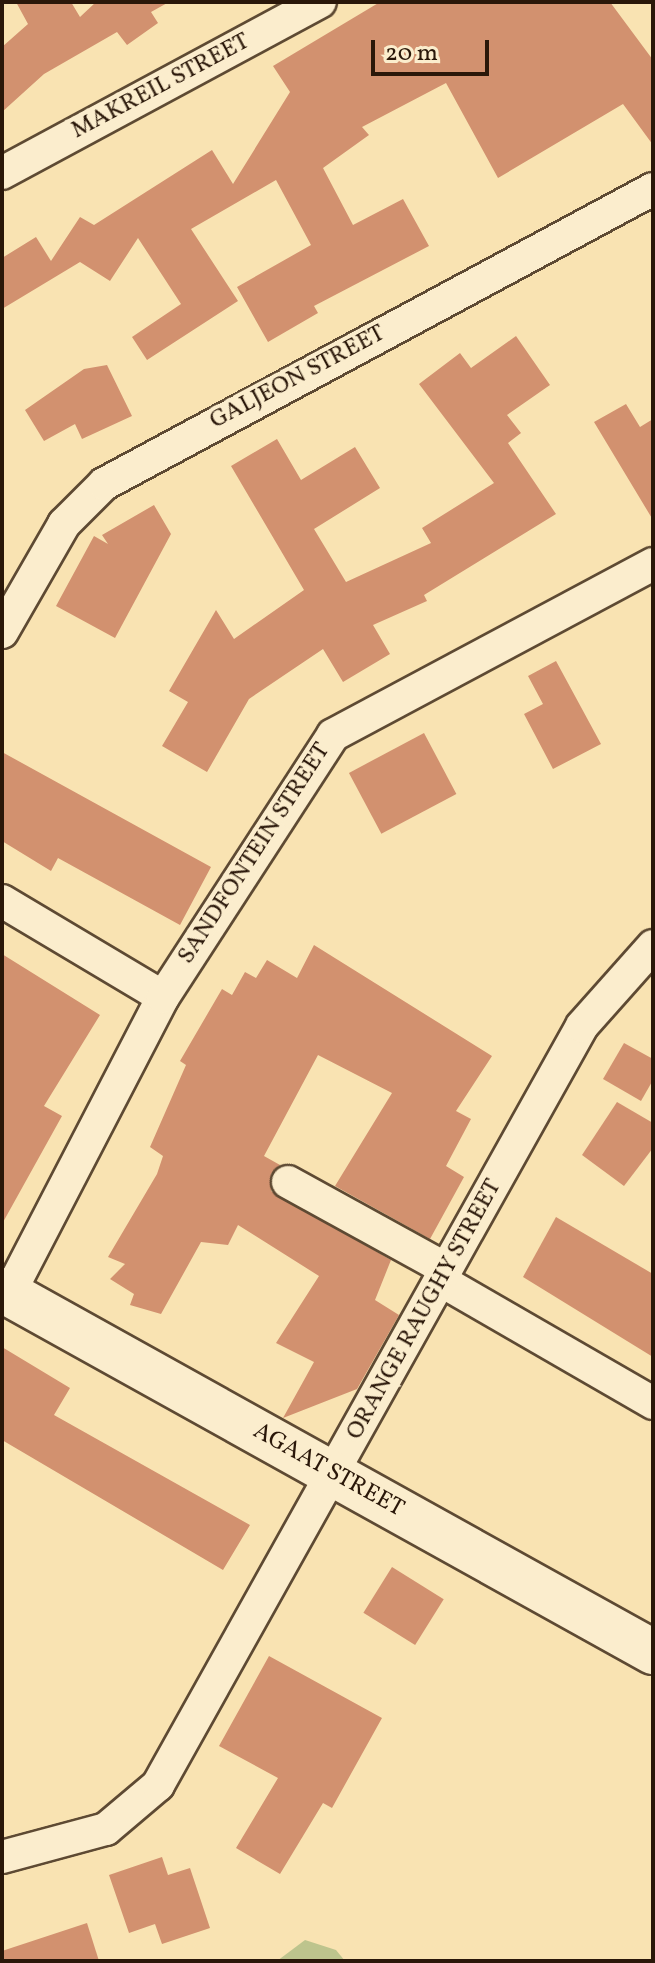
<!DOCTYPE html>
<html>
<head>
<meta charset="utf-8">
<style>
	body { margin:0 }
	#map { position:relative; width:655px; height:1963px; overflow:hidden; background:#f9e3b2; font-family:Vollkorn,serif }
	div>[style] { position:absolute }
	.green>* { inset:0; background:#bdc48d }
	.building>* { inset:0; background:#d2916f; transform-origin:0 0 }
	.roads { filter:drop-shadow(2px 0 #5e4a33) drop-shadow(-2px 0 #5e4a33) drop-shadow(0 2px #5e4a33) drop-shadow(0 -2px #5e4a33) }
	.street>* { height:32px; margin:-16px; padding:0 16px; transform-origin:16px; border-radius:16px; background:#fbedcd }
	.secondary>* { height:44px; margin:-22px; padding:0 22px; transform-origin:22px; border-radius:22px; background:#fbedcd }
	span { translate:-50% -50%; white-space:nowrap; text-align:center; line-height:1.15; -webkit-text-stroke:8px #fbedcd; paint-order:stroke }
	.street-label { font-size:24px; color:#2a1709 }
	.frame { position:absolute; inset:0; border:4px solid #2a1709; pointer-events:none }
	.scale { position:absolute; left:371px; top:40px; width:118px; height:36px; box-sizing:border-box; border:4px solid #2a1709; border-top:0; padding-left:10px; font-size:24px; line-height:28px; white-space:nowrap; color:#2a1709; -webkit-text-stroke:6px #fbedcd; paint-order:stroke }
</style>
</head>
<body>
<div id="map">
	<div class="green">
		<i style="clip-path:polygon(305px 1940px,336px 1950px,345px 1961px,277px 1961px)"></i>
	</div>
	<div class="building">
		<i style="clip-path:polygon(16px 2px,71px 2px,80px 17px,96px 2px,169px 2px,151px 12px,158px 23px,127px 45px,117px 32px,44px 74px,2px 112px,2px 47px,28px 24px)"></i>
		<i style="clip-path:polygon(380px 2px,610px 2px,653px 60px,653px 145px,623px 104px,498px 178px,446px 83px,362px 127px,369px 135px,323px 168px,353px 225px,403px 199px,429px 246px,314px 306px,318px 313px,268px 342px,237px 287px,311px 245px,276px 180px,191px 229px,238px 301px,147px 360px,132px 337px,181px 304px,138px 238px,110px 281px,80px 262px,2px 309px,2px 258px,36px 237px,51px 261px,80px 217px,94px 225px,212px 150px,233px 184px,290px 92px,273px 66px)"></i>
		<i style="clip-path:polygon(516px 336px,550px 385px,507px 415px,521px 433px,508px 443px,556px 514px,424px 595px,427px 601px,373px 625px,390px 654px,343px 682px,323px 649px,249px 699px,207px 772px,162px 746px,188px 702px,169px 691px,216px 610px,234px 639px,304px 590px,231px 466px,277px 439px,301px 480px,355px 447px,380px 488px,314px 529px,346px 582px,431px 543px,422px 528px,494px 483px,419px 384px,460px 353px,471px 368px)"></i>
		<i style="clip-path:polygon(107px 365px,132px 416px,82px 439px,75px 424px,44px 441px,25px 410px,84px 369px)"></i>
		<i style="clip-path:polygon(626px 404px,640px 427px,653px 419px,653px 520px,594px 422px)"></i>
		<i style="clip-path:polygon(154px 505px,171px 534px,115px 638px,56px 606px,94px 536px,108px 544px,102px 535px)"></i>
		<i style="clip-path:polygon(556px 661px,601px 744px,553px 769px,524px 714px,543px 704px,528px 676px)"></i>
		<i style="left:424px;top:733px;width:69px;height:85px;rotate:62deg"></i>
		<i style="clip-path:polygon(2px 752px,211px 867px,180px 925px,58px 858px,51px 871px,2px 841px)"></i>
		<i style="clip-path:polygon(314px 945px,492px 1056px,456px 1111px,471px 1119px,446px 1166px,464px 1177px,430px 1239px,335px 1186px,392px 1093px,318px 1055px,264px 1156px,280px 1165px,271px 1174px,271px 1191px,391px 1260px,375px 1300px,399px 1315px,357px 1389px,283px 1418px,314px 1362px,276px 1343px,319px 1276px,238px 1225px,228px 1245px,201px 1242px,161px 1314px,130px 1305px,134px 1294px,110px 1279px,125px 1264px,108px 1257px,157px 1174px,163px 1156px,150px 1147px,186px 1065px,180px 1061px,222px 989px,232px 995px,245px 972px,256px 978px,267px 960px,297px 978px)"></i>
		<i style="clip-path:polygon(2px 954px,100px 1015px,44px 1106px,62px 1116px,2px 1224px)"></i>
		<i style="clip-path:polygon(624px 1043px,653px 1059px,653px 1080px,641px 1101px,603px 1079px)"></i>
		<i style="clip-path:polygon(617px 1102px,653px 1123px,653px 1148px,624px 1186px,582px 1155px)"></i>
		<i style="clip-path:polygon(556px 1217px,653px 1274px,653px 1357px,523px 1277px)"></i>
		<i style="clip-path:polygon(2px 1347px,70px 1388px,54px 1415px,250px 1525px,223px 1570px,2px 1440px)"></i>
		<i style="left:392px;top:1567px;width:61px;height:54px;rotate:32deg"></i>
		<i style="clip-path:polygon(269px 1656px,382px 1718px,332px 1808px,323px 1803px,280px 1874px,236px 1848px,278px 1778px,219px 1746px)"></i>
		<i style="clip-path:polygon(162px 1857px,168px 1875px,190px 1868px,210px 1928px,162px 1944px,155px 1924px,129px 1933px,109px 1875px)"></i>
		<i style="clip-path:polygon(87px 1923px,99px 1961px,2px 1961px,2px 1951px)"></i>
	</div>
	<div class="roads">
		<div class="street">
			<i style="left:2px;top:173px;width:361px;rotate:-28.3deg"></i>
			<i style="left:2px;top:632px;width:125px;rotate:-60.1deg"></i>
			<i style="left:64px;top:524px;width:57px;rotate:-45deg"></i>
			<i style="left:104px;top:484px;width:623px;rotate:-28.25deg"></i>
			<i style="left:2px;top:901px;width:187px;rotate:30.8deg"></i>
			<i style="left:288px;top:1182px;width:180px;rotate:28.8deg"></i>
			<i style="left:440px;top:1280px;width:246px;rotate:30deg"></i>
			<i style="left:9px;top:1294px;width:335px;rotate:-62.6deg"></i>
			<i style="left:163px;top:997px;width:312px;rotate:-57deg"></i>
			<i style="left:333px;top:735px;width:363px;rotate:-28.1deg"></i>
			<i style="left:2px;top:1857px;width:108px;rotate:-15.1deg"></i>
			<i style="left:106px;top:1829px;width:68px;rotate:-40.2deg"></i>
			<i style="left:158px;top:1785px;width:869px;rotate:-60.81deg"></i>
			<i style="left:582px;top:1026px;width:107px;rotate:-48.4deg"></i>
		</div>
		<div class="secondary">
			<i style="left:2px;top:1290px;width:745px;rotate:29.08deg"></i>
		</div>
	</div>
	<div class="street-label">
		<span style="left:161px;top:87px;rotate:-28deg">MAKREIL STREET</span>
		<span style="left:298px;top:378px;rotate:-28deg">GALJEON STREET</span>
		<span style="left:255px;top:854px;rotate:-57deg">SANDFONTEIN STREET</span>
		<span style="left:425px;top:1310px;rotate:-61deg">ORANGE RAUGHY STREET</span>
		<span style="left:328px;top:1471px;rotate:29deg">AGAAT STREET</span>
	</div>
	<div class="frame"></div>
	<div class="scale">20 m</div>
</div>
</body>
</html>
